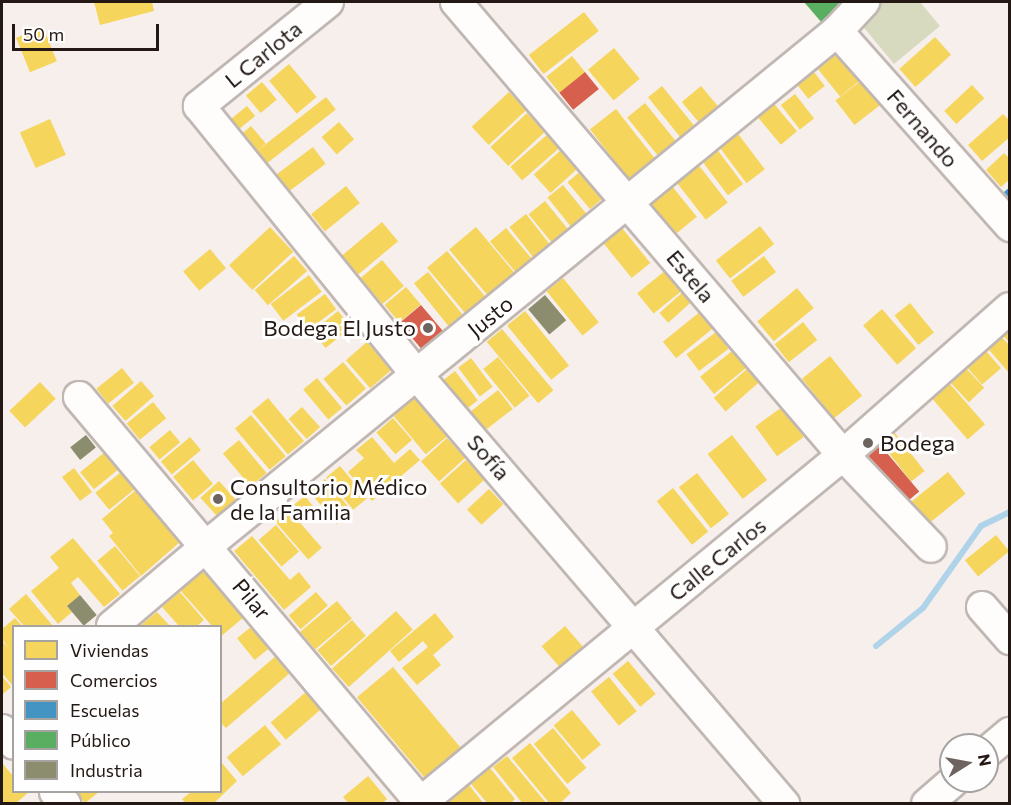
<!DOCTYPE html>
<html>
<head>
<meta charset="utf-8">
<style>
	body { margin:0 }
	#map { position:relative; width:1011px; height:805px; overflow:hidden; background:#f7efec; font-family:Commissioner,sans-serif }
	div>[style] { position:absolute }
	.green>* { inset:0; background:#d8dac0 }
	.homes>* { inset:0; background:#f6d55c; transform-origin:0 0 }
	.shops>* { inset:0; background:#d6604d; transform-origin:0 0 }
	.schools>* { inset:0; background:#4393c3 }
	.public>* { inset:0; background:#5aae61 }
	.industry>* { inset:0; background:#8c8c6e; transform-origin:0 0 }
	.stream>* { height:6px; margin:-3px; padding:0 3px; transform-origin:3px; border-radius:3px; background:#afd3e9 }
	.roads { filter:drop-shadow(2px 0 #c0b7b3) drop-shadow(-2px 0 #c0b7b3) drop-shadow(0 2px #c0b7b3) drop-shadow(0 -2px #c0b7b3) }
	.minor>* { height:30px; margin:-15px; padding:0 15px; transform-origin:15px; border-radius:15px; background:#fefdfc }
	.dots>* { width:16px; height:16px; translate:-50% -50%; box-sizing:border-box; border:3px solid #fefefe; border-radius:50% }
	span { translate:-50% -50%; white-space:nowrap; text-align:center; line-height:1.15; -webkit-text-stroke:6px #fefefe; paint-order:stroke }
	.street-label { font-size:22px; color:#231813 }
	.poi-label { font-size:22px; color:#231813 }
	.right { translate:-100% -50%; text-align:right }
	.left { translate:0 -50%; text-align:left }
	.frame { position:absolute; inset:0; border:3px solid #231813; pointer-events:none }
	.legend { position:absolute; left:12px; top:625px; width:210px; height:168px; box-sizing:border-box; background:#fefefe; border:2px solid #a6a2a0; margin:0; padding:8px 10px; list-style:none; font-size:18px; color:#231813 }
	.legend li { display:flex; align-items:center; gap:12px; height:30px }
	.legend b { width:30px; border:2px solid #a6a2a0 }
	.north { position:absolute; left:939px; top:733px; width:60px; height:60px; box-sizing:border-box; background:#fefefe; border:2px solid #a6a2a0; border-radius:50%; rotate:79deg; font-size:16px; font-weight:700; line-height:24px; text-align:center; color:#231813 }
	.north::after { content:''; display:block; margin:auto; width:21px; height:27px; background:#6d635f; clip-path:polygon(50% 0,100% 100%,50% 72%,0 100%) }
	.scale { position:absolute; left:12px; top:24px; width:147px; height:27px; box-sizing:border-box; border:3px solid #231813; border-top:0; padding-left:8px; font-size:18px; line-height:21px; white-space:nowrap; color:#231813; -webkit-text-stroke:4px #fefefe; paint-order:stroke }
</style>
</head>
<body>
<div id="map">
	<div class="green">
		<i style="clip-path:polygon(873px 2px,920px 2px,940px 26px,894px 64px,855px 17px)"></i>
	</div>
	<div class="homes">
		<i style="clip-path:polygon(94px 2px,152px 2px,154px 11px,100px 25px)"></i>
		<i style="left:584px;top:12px;width:24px;height:70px;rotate:52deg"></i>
		<i style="left:43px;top:27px;width:37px;height:29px;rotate:68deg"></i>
		<i style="left:935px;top:37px;width:24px;height:48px;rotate:48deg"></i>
		<i style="left:834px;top:46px;width:43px;height:27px;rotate:51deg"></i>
		<i style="left:614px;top:48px;width:40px;height:34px;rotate:50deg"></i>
		<i style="left:572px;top:56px;width:21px;height:33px;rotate:51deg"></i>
		<i style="left:289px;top:64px;width:43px;height:26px;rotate:50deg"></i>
		<i style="left:810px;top:67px;width:24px;height:21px;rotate:52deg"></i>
		<i style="left:863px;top:79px;width:31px;height:35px;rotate:52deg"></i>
		<i style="left:262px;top:82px;width:23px;height:21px;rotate:50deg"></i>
		<i style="left:972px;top:85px;width:18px;height:38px;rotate:47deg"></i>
		<i style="left:662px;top:86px;width:55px;height:18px;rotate:51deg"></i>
		<i style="left:701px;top:86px;width:30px;height:25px;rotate:50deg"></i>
		<i style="left:509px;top:92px;width:25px;height:51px;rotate:47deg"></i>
		<i style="left:795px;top:94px;width:31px;height:18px;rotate:52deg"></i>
		<i style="left:326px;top:97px;width:16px;height:99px;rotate:52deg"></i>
		<i style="left:770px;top:99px;width:42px;height:21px;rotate:50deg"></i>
		<i style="left:645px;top:103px;width:54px;height:23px;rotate:51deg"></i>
		<i style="left:247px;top:106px;width:13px;height:30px;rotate:51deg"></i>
		<i style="left:616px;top:109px;width:68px;height:33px;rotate:52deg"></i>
		<i style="left:527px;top:113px;width:26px;height:50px;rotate:47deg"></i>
		<i style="clip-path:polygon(1003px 114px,1010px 121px,1010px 137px,982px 161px,968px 145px)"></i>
		<i style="left:50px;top:119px;width:39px;height:33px;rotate:66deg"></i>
		<i style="left:339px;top:122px;width:23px;height:23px;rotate:49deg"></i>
		<i style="left:251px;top:126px;width:23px;height:22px;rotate:50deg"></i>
		<i style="left:736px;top:131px;width:48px;height:23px;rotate:53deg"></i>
		<i style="left:548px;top:134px;width:18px;height:50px;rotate:49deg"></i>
		<i style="left:313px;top:147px;width:21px;height:47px;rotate:53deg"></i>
		<i style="left:716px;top:148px;width:45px;height:19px;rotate:53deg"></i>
		<i style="left:562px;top:149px;width:25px;height:38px;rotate:48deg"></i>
		<i style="clip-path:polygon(1004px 153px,1010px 159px,1010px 179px,1001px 187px,986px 170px)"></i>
		<i style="left:697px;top:163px;width:50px;height:28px;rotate:52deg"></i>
		<i style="left:582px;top:170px;width:35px;height:19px;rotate:50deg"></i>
		<i style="left:563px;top:185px;width:41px;height:20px;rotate:51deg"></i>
		<i style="left:671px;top:185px;width:41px;height:28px;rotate:51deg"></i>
		<i style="left:346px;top:186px;width:22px;height:45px;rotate:51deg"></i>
		<i style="left:545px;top:201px;width:41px;height:21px;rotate:51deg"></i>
		<i style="left:526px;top:214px;width:41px;height:21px;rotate:52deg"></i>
		<i style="left:382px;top:222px;width:25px;height:52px;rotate:50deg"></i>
		<i style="left:760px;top:226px;width:23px;height:56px;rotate:52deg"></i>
		<i style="left:270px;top:227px;width:34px;height:56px;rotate:47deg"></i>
		<i style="left:476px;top:227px;width:61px;height:35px;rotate:50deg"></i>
		<i style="left:506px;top:228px;width:42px;height:21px;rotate:50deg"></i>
		<i style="left:622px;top:228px;width:45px;height:24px;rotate:51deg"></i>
		<i style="left:210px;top:249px;width:25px;height:35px;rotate:50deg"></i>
		<i style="left:447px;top:251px;width:60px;height:26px;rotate:50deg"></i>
		<i style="left:294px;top:256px;width:20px;height:52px;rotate:49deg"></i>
		<i style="left:764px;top:256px;width:20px;height:41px;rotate:53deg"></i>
		<i style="left:382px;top:260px;width:34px;height:28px;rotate:50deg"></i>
		<i style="left:666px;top:270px;width:26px;height:37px;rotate:51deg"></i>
		<i style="left:428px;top:272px;width:57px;height:18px;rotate:51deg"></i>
		<i style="left:309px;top:275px;width:21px;height:48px;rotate:53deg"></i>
		<i style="left:563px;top:278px;width:57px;height:21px;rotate:51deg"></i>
		<i style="left:406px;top:287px;width:23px;height:28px;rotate:50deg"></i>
		<i style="left:797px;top:288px;width:26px;height:52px;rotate:50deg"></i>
		<i style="left:684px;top:291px;width:13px;height:33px;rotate:48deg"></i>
		<i style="left:325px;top:294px;width:19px;height:35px;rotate:54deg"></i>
		<i style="left:910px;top:303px;width:38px;height:20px;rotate:51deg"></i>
		<i style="left:882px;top:309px;width:52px;height:25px;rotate:49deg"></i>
		<i style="left:338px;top:311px;width:21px;height:33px;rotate:51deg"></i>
		<i style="left:525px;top:311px;width:70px;height:23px;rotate:51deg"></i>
		<i style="left:701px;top:311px;width:21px;height:49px;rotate:51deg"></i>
		<i style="clip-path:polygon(1010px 319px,1010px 343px,998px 330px)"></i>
		<i style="left:803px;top:322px;width:23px;height:36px;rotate:52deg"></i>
		<i style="left:502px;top:329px;width:80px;height:20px;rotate:50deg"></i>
		<i style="clip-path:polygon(996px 331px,1010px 346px,1010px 374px,983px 343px)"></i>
		<i style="left:716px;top:332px;width:21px;height:37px;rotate:53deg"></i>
		<i style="left:367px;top:342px;width:37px;height:28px;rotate:49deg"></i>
		<i style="left:980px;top:344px;width:32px;height:25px;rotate:49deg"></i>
		<i style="left:732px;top:351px;width:22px;height:41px;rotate:51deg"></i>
		<i style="left:830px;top:356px;width:51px;height:36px;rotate:51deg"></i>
		<i style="left:498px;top:357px;width:50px;height:19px;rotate:51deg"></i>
		<i style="left:471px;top:358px;width:36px;height:16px;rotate:53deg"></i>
		<i style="left:343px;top:362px;width:35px;height:26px;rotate:49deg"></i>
		<i style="left:961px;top:363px;width:34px;height:21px;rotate:47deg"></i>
		<i style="left:122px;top:368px;width:19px;height:33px;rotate:51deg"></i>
		<i style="left:747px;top:369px;width:18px;height:44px;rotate:49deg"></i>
		<i style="left:455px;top:371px;width:37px;height:15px;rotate:52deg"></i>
		<i style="left:943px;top:376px;width:64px;height:23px;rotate:49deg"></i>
		<i style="left:317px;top:378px;width:39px;height:18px;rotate:50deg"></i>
		<i style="left:141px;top:381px;width:20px;height:38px;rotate:49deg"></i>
		<i style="left:40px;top:382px;width:23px;height:42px;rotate:47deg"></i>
		<i style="left:498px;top:390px;width:24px;height:36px;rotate:52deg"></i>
		<i style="left:268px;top:398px;width:56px;height:21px;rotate:50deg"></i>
		<i style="left:415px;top:398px;width:50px;height:28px;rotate:50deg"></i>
		<i style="left:153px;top:402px;width:21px;height:34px;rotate:51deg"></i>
		<i style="left:302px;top:407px;width:27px;height:18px;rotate:48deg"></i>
		<i style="left:782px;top:407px;width:37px;height:33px;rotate:54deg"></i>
		<i style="left:251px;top:415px;width:54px;height:21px;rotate:50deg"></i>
		<i style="left:393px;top:418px;width:29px;height:22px;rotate:49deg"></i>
		<i style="left:887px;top:423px;width:61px;height:17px;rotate:52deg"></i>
		<i style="left:170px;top:430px;width:16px;height:27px;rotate:50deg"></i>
		<i style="left:732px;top:435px;width:57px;height:31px;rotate:52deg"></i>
		<i style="left:190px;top:437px;width:17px;height:38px;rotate:50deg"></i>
		<i style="clip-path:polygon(372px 437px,394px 463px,410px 449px,420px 460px,372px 501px,348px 472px,364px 458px,356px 450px)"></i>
		<i style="left:447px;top:438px;width:27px;height:35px;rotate:48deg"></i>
		<i style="left:239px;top:440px;width:43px;height:21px;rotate:50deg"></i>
		<i style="left:105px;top:452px;width:22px;height:32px;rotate:51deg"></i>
		<i style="left:193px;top:460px;width:31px;height:26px;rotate:50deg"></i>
		<i style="left:466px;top:460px;width:27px;height:35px;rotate:48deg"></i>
		<i style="left:340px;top:466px;width:42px;height:18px;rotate:50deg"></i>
		<i style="left:74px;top:468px;width:30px;height:15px;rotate:53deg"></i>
		<i style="left:121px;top:472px;width:22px;height:33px;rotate:51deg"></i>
		<i style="left:948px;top:472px;width:28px;height:50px;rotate:51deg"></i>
		<i style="left:697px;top:473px;width:52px;height:23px;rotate:52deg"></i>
		<i style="left:325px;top:479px;width:42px;height:20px;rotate:50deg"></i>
		<i style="left:219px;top:481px;width:25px;height:25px;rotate:48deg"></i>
		<i style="left:673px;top:488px;width:56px;height:21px;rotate:51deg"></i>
		<i style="left:489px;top:489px;width:21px;height:30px;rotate:47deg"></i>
		<i style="clip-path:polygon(136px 490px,180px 542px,141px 576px,109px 536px,113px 533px,102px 519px)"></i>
		<i style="left:305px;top:496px;width:23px;height:14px;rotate:52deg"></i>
		<i style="left:289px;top:510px;width:50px;height:18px;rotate:49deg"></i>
		<i style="left:276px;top:525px;width:35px;height:23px;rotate:49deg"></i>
		<i style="left:996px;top:535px;width:21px;height:40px;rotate:51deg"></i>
		<i style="clip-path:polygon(252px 536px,290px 580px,299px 572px,311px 587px,284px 610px,234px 551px)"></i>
		<i style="clip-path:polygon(73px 538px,120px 594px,104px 607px,78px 577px,71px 583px,80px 595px,67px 606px,72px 612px,58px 624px,31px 591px,59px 568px,50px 557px)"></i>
		<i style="left:115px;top:546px;width:39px;height:23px;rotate:50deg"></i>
		<i style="clip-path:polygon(203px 571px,243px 618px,220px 637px,220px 626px,212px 626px,180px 590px)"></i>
		<i style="clip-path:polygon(180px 592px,204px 620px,197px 626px,179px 626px,162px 607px)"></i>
		<i style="left:316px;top:592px;width:18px;height:36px;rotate:49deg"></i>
		<i style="clip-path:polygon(26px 594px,53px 626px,24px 626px,9px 609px)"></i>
		<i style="left:337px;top:601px;width:23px;height:48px;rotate:50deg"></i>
		<i style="left:396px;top:611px;width:25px;height:86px;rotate:48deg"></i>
		<i style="clip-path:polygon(157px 612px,170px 626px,142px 626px,141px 625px)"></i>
		<i style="clip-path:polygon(435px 613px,454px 637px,433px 655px,441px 665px,417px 685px,402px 668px,428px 647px,423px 641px,399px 662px,390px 651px)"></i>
		<i style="clip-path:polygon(15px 618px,22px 626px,14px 626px,12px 685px,2px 673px,2px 644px,3px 642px,9px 648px,2px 639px,2px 629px)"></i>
		<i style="left:352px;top:620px;width:21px;height:46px;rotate:49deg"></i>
		<i style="left:565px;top:626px;width:28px;height:31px;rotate:49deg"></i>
		<i style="left:251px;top:627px;width:28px;height:18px;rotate:51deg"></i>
		<i style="clip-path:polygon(277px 655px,291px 672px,226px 728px,220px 722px,220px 704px)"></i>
		<i style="left:628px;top:661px;width:43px;height:20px;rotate:50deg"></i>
		<i style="left:393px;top:667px;width:105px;height:47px;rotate:50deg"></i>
		<i style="clip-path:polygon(2px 676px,11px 687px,2px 695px)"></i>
		<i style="left:609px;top:677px;width:44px;height:23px;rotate:51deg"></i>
		<i style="left:307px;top:691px;width:23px;height:48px;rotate:49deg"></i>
		<i style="left:572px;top:710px;width:45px;height:24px;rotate:50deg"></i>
		<i style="left:265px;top:725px;width:25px;height:50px;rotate:50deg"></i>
		<i style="left:553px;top:728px;width:52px;height:25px;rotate:50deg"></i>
		<i style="clip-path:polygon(530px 743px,571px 793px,559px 804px,550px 804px,512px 758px)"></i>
		<i style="clip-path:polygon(507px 756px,547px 804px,523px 804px,493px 767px)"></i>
		<i style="clip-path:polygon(2px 763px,14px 777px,14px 792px,29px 792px,15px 804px,2px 804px)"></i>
		<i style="clip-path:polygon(222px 763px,237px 781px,213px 804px,186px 804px,182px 799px,191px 792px,220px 792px)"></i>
		<i style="clip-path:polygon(490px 768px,515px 799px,510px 804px,488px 804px,471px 784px)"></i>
		<i style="clip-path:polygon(368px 776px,387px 799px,382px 804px,349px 804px,343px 797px)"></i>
		<i style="clip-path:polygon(469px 785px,484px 804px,447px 804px)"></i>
		<i style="clip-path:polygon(75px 792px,99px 792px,85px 803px)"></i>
	</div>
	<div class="shops">
		<i style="left:585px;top:72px;width:22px;height:33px;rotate:51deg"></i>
		<i style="left:421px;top:305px;width:38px;height:28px;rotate:50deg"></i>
		<i style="left:871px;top:434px;width:75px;height:16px;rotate:50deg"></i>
	</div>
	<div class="schools">
		<i style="clip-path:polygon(1010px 187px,1010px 199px,1004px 192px)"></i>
	</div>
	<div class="public">
		<i style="clip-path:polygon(804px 2px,847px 2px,822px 23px)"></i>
	</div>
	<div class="industry">
		<i style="left:545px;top:295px;width:33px;height:22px;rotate:50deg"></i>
		<i style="left:86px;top:435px;width:16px;height:20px;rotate:52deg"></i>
		<i style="left:80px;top:595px;width:26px;height:17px;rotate:50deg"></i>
	</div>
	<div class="stream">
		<i style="left:876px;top:646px;width:60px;rotate:-39deg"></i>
		<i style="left:923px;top:608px;width:100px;rotate:-54.7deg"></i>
		<i style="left:981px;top:526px;width:32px;rotate:-26deg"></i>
	</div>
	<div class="roads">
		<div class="minor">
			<i style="left:328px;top:2px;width:166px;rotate:141.1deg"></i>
			<i style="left:199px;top:106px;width:346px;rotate:51deg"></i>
			<i style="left:417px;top:375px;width:565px;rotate:49.45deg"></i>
			<i style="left:456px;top:2px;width:596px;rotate:49.49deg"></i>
			<i style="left:843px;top:455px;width:127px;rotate:46.3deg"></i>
			<i style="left:837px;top:31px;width:261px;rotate:48.4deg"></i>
			<i style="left:79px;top:397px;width:532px;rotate:49.88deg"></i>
			<i style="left:982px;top:607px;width:43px;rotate:48.8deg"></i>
			<i style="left:112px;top:626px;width:135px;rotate:-40.2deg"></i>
			<i style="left:215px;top:539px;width:803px;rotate:-39.24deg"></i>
			<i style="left:837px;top:31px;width:40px;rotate:-47deg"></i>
			<i style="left:2px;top:730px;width:18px;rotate:49deg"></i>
			<i style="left:987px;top:752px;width:30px;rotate:-40deg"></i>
			<i style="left:55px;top:792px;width:16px;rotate:50deg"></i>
			<i style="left:419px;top:804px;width:549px;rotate:-39.46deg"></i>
			<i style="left:843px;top:455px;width:222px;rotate:-41.4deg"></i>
			<i style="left:927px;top:804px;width:35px;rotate:-41deg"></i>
		</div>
	</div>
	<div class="dots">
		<i style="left:428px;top:328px;background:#6d635f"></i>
		<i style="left:868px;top:443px;background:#6d635f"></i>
		<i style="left:218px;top:499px;background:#6d635f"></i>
	</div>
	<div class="street-label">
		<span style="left:263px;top:54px;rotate:-39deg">L Carlota</span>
		<span style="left:923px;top:128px;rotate:49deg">Fernando</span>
		<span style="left:691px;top:276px;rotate:50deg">Estela</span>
		<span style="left:490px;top:316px;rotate:-39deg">Justo</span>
		<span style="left:489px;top:457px;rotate:49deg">Sofía</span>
		<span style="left:717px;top:559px;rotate:-39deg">Calle Carlos</span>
		<span style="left:252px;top:599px;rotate:50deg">Pilar</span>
	</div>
	<div class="poi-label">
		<span class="right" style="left:416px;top:328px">Bodega El Justo</span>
		<span class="left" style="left:880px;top:443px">Bodega</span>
		<span class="left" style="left:230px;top:499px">Consultorio Médico<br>de la Familia</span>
	</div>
	<div class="frame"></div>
	<ul class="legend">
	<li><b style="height:16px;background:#f6d55c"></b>Viviendas</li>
	<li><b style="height:16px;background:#d6604d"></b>Comercios</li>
	<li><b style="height:16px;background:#4393c3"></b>Escuelas</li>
	<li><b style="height:16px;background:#5aae61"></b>Público</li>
	<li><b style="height:16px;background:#8c8c6e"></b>Industria</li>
	</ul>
	<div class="north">N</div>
	<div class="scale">50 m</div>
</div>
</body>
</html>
